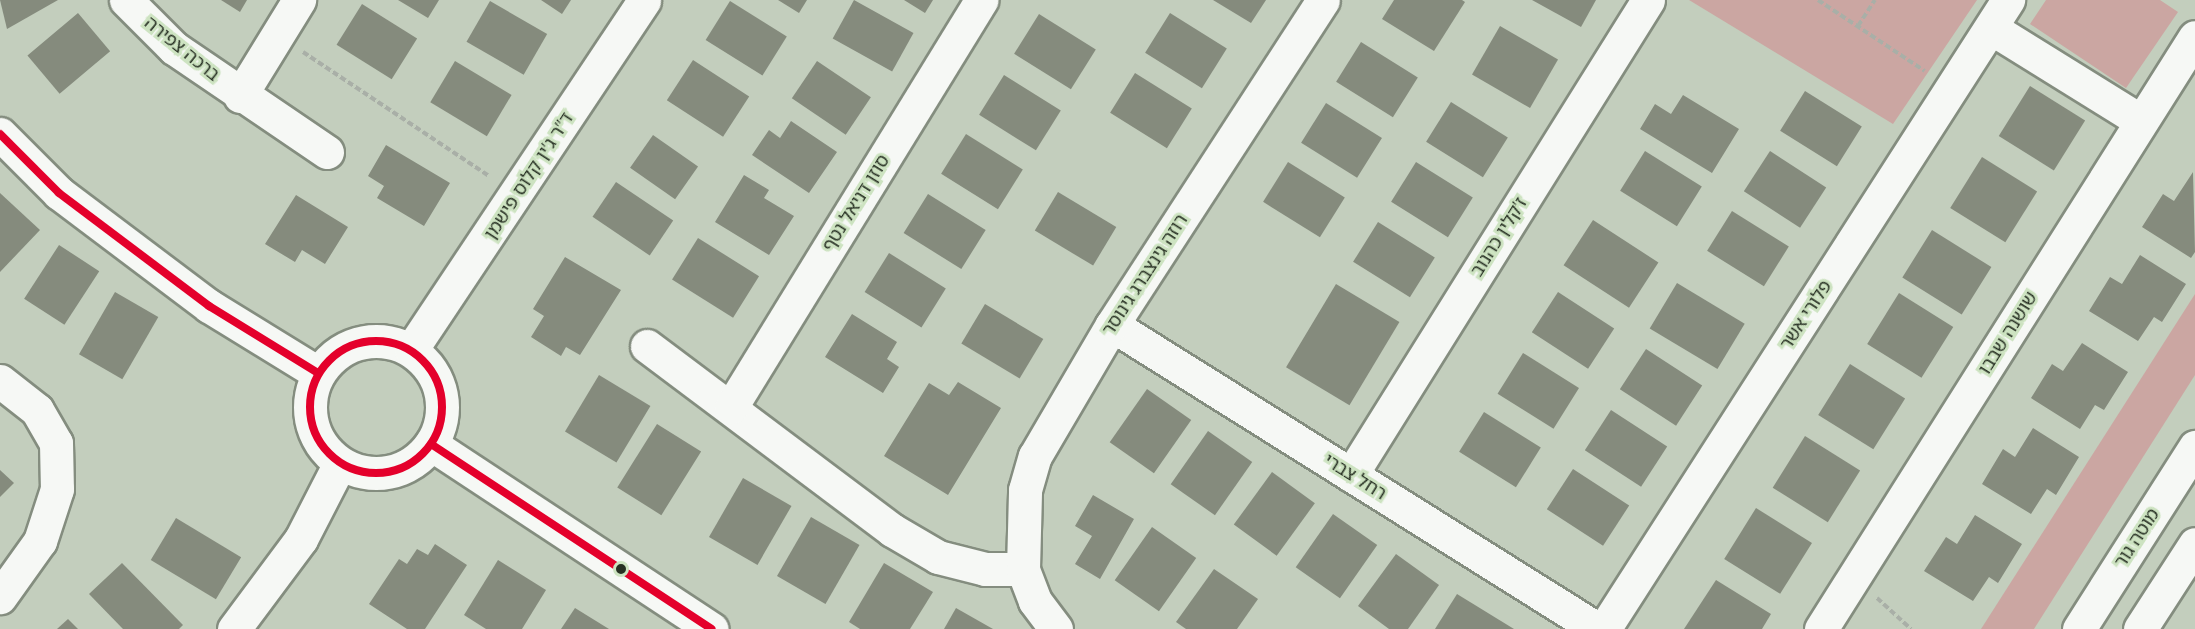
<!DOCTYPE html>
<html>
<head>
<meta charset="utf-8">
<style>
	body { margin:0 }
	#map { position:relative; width:2195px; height:629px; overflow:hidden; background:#c3cebd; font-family:Quicksand,"Noto Sans Hebrew",sans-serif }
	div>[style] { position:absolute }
	.green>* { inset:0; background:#cba6a2 }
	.building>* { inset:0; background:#858b7d; transform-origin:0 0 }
	.path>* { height:4px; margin-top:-2px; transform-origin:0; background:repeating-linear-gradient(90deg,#a9afa7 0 6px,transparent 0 9px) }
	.roads { filter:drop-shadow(2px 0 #848d7f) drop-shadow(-2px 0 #848d7f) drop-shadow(0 2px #848d7f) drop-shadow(0 -2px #848d7f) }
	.minor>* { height:33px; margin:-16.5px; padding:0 16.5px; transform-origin:16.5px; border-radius:16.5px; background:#f6f8f5 }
	.minor>.ring { margin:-16.5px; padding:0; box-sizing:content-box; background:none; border:33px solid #f6f8f5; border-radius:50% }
	.bus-1>* { height:8px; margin:-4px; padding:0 4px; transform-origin:4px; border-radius:4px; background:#e4002b }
	.bus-1>.ring { margin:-4px; padding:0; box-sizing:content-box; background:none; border:8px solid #e4002b; border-radius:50% }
	.dots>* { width:16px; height:16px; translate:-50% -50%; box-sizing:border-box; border:3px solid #cde3c1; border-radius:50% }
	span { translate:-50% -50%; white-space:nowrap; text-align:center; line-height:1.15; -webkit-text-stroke:6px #cde3c1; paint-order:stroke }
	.street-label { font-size:18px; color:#273023 }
</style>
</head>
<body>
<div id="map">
	<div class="green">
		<i style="clip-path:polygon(1689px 0,1977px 0,1893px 124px)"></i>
		<i style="clip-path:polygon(2046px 0,2160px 0,2178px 12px,2126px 88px,2030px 24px)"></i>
		<i style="clip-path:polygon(2195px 294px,2195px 375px,2034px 629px,1981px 629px)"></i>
	</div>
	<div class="building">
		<i style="clip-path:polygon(0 0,58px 0,7px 29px)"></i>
		<i style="clip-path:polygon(221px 0,247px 0,240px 12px)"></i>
		<i style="clip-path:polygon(398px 0,439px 0,428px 18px)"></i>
		<i style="clip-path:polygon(541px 0,571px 0,562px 14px)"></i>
		<i style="clip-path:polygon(778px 0,807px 0,799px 13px)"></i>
		<i style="left:854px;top:0;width:68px;height:44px;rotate:29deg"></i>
		<i style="clip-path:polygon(904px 0,933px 0,925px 13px)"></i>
		<i style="clip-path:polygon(1213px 0,1266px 0,1251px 23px)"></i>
		<i style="clip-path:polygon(1394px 0,1462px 0,1465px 2px,1434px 51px,1382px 19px)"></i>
		<i style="clip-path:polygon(1532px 0,1596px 0,1581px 27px)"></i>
		<i style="left:490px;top:1px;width:66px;height:47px;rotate:30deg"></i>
		<i style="left:730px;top:1px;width:67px;height:46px;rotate:32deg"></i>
		<i style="left:362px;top:4px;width:65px;height:48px;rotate:32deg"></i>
		<i style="left:78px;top:13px;width:50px;height:66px;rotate:50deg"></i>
		<i style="left:1170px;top:13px;width:67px;height:47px;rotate:32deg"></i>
		<i style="left:1039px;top:14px;width:67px;height:47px;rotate:32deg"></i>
		<i style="left:1500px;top:26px;width:67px;height:56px;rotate:30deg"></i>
		<i style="left:1361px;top:42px;width:67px;height:47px;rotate:32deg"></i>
		<i style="left:693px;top:60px;width:67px;height:48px;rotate:33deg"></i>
		<i style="left:455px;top:61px;width:66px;height:48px;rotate:31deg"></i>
		<i style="left:817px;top:61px;width:65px;height:45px;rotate:34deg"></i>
		<i style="left:1135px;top:73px;width:67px;height:47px;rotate:32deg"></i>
		<i style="left:1004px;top:75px;width:67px;height:47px;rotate:32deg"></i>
		<i style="left:2030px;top:86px;width:65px;height:59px;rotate:32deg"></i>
		<i style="left:1805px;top:91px;width:67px;height:47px;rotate:32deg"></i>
		<i style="clip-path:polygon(1683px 95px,1739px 129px,1712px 173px,1640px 129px,1655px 104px,1671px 114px)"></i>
		<i style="left:1451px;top:102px;width:67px;height:47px;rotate:32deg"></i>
		<i style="left:1326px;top:103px;width:66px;height:47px;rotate:32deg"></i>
		<i style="clip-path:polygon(791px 121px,837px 152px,809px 193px,752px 155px,769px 130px,780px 138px)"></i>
		<i style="left:966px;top:134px;width:67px;height:47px;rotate:32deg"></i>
		<i style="left:653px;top:135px;width:55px;height:40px;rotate:35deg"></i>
		<i style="clip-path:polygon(386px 145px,450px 183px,424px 226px,377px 198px,384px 186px,368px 176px)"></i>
		<i style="left:1645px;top:151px;width:67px;height:47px;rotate:32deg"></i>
		<i style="left:1770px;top:151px;width:67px;height:48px;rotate:33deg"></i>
		<i style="left:1982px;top:157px;width:65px;height:60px;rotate:32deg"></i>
		<i style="left:1288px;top:162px;width:67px;height:47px;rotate:32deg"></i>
		<i style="left:1416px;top:162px;width:67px;height:47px;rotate:32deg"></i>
		<i style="clip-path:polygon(2193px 172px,2195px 252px,2191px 258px,2142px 227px,2163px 194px,2174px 201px)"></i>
		<i style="clip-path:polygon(744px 175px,769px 190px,764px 198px,794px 216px,769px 255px,715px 222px)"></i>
		<i style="left:616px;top:182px;width:69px;height:42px;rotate:34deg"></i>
		<i style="left:1058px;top:192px;width:68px;height:45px;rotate:31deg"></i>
		<i style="clip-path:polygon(0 193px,40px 230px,0 272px)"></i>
		<i style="left:928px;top:194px;width:68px;height:46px;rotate:32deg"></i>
		<i style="clip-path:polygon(296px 195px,348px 227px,325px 264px,302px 250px,295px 262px,265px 244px)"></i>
		<i style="left:1732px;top:211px;width:67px;height:47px;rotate:32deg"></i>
		<i style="left:1593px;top:220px;width:78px;height:54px;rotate:33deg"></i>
		<i style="left:1378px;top:222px;width:67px;height:47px;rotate:32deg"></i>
		<i style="left:1932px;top:230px;width:70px;height:56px;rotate:32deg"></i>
		<i style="left:698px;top:238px;width:72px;height:49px;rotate:32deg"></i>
		<i style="left:59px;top:245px;width:48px;height:64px;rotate:33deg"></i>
		<i style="left:889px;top:253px;width:67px;height:46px;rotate:32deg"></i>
		<i style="clip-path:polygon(2140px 255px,2186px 284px,2162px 322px,2154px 317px,2138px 341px,2089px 311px,2110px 277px,2122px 284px)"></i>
		<i style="clip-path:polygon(565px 257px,621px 290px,580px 355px,566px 347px,561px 356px,531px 337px,544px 316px,533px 309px)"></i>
		<i style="left:1677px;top:283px;width:79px;height:53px;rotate:31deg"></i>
		<i style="left:1336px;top:284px;width:74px;height:97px;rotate:31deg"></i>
		<i style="left:115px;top:292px;width:50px;height:72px;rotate:30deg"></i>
		<i style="left:1558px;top:292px;width:67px;height:48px;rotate:33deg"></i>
		<i style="left:1899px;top:293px;width:64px;height:60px;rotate:32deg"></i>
		<i style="left:985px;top:304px;width:68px;height:46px;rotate:31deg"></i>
		<i style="clip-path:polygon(852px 314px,897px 342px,887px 359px,899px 367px,883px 393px,825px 357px)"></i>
		<i style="clip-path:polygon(2082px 343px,2128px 372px,2104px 410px,2095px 405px,2080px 429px,2031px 398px,2052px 364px,2063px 371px)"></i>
		<i style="left:1646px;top:349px;width:67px;height:48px;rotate:33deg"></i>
		<i style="left:1523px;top:353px;width:66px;height:48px;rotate:32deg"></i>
		<i style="left:1850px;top:364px;width:65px;height:60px;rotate:32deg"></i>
		<i style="left:599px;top:375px;width:60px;height:66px;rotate:31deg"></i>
		<i style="clip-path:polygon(958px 382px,1001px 408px,948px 495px,884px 456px,929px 383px,949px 395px)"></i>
		<i style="left:1147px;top:389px;width:54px;height:65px;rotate:35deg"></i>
		<i style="left:1611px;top:410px;width:67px;height:48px;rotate:33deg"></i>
		<i style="left:1484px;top:412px;width:67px;height:47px;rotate:32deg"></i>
		<i style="left:657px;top:424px;width:52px;height:75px;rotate:32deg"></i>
		<i style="clip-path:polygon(2033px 428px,2079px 457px,2056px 495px,2047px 489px,2031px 514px,1982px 484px,2003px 449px,2015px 457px)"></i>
		<i style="left:1208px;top:431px;width:54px;height:65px;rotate:35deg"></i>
		<i style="left:1805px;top:436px;width:65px;height:61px;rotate:32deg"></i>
		<i style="left:1573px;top:469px;width:67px;height:48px;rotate:33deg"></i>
		<i style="clip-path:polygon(0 470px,14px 483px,0 497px)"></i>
		<i style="left:1272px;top:472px;width:53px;height:65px;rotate:36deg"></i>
		<i style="left:743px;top:478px;width:56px;height:68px;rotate:30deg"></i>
		<i style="clip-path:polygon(1093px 495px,1134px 519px,1100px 579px,1075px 564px,1092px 536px,1075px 526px)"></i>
		<i style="left:1756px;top:508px;width:66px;height:60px;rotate:32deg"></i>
		<i style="left:1333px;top:514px;width:54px;height:65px;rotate:35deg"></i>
		<i style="clip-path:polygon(1975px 515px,2022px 544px,1998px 583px,1989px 577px,1973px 601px,1924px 571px,1946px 537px,1957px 544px)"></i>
		<i style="left:811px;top:517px;width:56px;height:68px;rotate:30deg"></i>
		<i style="left:176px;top:518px;width:76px;height:49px;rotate:31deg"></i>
		<i style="left:1152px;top:527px;width:54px;height:65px;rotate:35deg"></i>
		<i style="clip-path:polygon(435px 544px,467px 565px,425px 629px,407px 629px,369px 604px,399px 559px,407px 564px,417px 549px,428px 555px)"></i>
		<i style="clip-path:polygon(1396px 554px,1439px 585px,1408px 629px,1389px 629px,1358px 606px)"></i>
		<i style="clip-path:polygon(498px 560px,546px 590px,522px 629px,486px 629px,464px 615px)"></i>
		<i style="clip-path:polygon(122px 563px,183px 625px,179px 629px,123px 629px,89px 594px)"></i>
		<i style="clip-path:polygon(884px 563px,933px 592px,910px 629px,860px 629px,849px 622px)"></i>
		<i style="clip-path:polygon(1214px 569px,1258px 599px,1237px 629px,1186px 629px,1176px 622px)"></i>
		<i style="clip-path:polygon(1716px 580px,1771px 614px,1762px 629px,1684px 629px)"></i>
		<i style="clip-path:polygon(1457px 594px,1514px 629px,1435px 629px)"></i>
		<i style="clip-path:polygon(575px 608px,609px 629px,561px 629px)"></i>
		<i style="clip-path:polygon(956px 608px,993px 629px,944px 629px)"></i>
		<i style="clip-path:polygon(68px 619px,78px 629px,57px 629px)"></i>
	</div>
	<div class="path">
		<i style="left:1818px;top:0;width:128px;rotate:33.6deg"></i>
		<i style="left:1858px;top:26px;width:31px;rotate:-57deg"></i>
		<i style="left:303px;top:52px;width:224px;rotate:33.7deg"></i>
		<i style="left:1877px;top:598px;width:46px;rotate:42.4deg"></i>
	</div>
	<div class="roads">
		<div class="minor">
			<i style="left:126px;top:0;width:68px;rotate:45deg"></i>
			<i style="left:174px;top:48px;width:185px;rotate:34.2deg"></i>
			<i style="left:1991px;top:28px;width:176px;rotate:31.8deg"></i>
			<i style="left:240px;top:96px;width:113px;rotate:-58.4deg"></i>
			<i style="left:0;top:134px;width:83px;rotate:45deg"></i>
			<i style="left:59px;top:193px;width:188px;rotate:37deg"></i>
			<i style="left:209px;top:306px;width:128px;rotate:31.6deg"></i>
			<i style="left:1112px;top:325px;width:572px;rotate:32.08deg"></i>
			<i class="ring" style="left:310px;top:341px;width:99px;height:99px"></i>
			<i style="left:647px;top:346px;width:306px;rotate:36.9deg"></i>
			<i style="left:892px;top:530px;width:53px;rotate:30.4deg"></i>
			<i style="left:938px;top:557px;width:49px;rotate:14.3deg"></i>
			<i style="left:985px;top:569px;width:38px"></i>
			<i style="left:411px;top:350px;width:420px;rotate:-56.3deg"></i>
			<i style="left:0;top:381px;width:47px;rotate:38.1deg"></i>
			<i style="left:37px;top:410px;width:38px;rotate:60deg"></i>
			<i style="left:56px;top:443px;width:46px;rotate:88.8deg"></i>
			<i style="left:57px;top:489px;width:55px;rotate:108.1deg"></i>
			<i style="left:40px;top:541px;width:69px;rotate:125.5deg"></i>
			<i style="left:731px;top:407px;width:478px;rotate:-58.4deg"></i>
			<i style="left:431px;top:444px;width:336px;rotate:33.4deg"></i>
			<i style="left:1351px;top:475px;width:560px;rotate:-57.98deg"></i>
			<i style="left:234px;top:629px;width:112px;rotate:-53.3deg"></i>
			<i style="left:301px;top:539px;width:85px;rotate:-62.8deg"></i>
			<i style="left:1056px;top:629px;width:35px;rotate:-127deg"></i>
			<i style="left:1035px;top:601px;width:34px;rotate:-111deg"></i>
			<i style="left:1023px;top:569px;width:79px;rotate:-88.5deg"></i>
			<i style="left:1025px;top:490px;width:35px;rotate:-74deg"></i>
			<i style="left:1035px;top:456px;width:152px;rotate:-59.6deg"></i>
			<i style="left:1112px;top:325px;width:387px;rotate:-57deg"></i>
			<i style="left:1604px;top:629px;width:748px;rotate:-57.29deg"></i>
			<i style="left:1821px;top:629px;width:700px;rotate:-57.72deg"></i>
			<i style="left:2079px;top:629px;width:216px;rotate:-57.5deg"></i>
			<i style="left:2140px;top:629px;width:101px;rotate:-57.1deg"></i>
		</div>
	</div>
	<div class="bus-1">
		<i style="left:0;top:134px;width:83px;rotate:45deg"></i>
		<i style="left:59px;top:193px;width:188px;rotate:37deg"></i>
		<i style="left:209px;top:306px;width:128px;rotate:31.6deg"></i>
		<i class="ring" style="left:310px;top:341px;width:124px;height:124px"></i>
		<i style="left:431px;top:444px;width:336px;rotate:33.4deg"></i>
	</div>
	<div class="dots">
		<i style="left:621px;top:569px;background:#273023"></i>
	</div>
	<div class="street-label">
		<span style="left:182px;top:49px;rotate:39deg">ברכה צפירה</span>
		<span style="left:529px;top:176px;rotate:-57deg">ד"ר ג'ין קלוס פישמן</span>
		<span style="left:856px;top:203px;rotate:-58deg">סוזן דניאל נטף</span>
		<span style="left:1499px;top:237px;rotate:-58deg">ז'קלין כהנוב</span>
		<span style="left:1145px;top:275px;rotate:-57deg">רוזה גינצברג גינוסר</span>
		<span style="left:1806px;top:315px;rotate:-57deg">פלורי אשר</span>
		<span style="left:2008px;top:333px;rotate:-58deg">שושנה שבבו</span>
		<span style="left:1355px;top:477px;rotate:32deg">רחל צברי</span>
		<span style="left:2137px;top:538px;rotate:-57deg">מוטה גור</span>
	</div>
</div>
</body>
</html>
